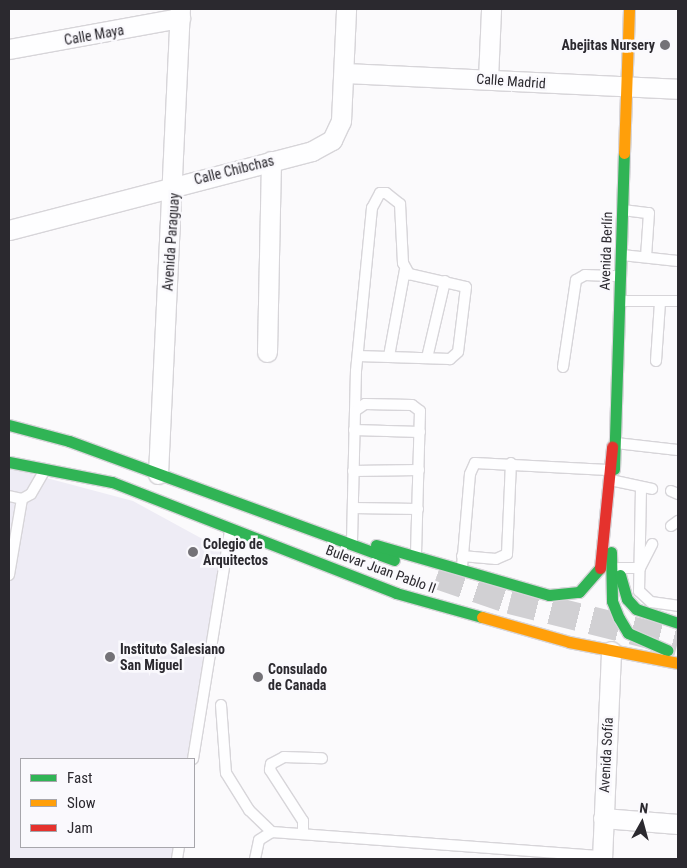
<!DOCTYPE html>
<html>
<head>
<meta charset="utf-8">
<style>
	body { margin:0 }
	#map { position:relative; width:687px; height:868px; overflow:hidden; background:#fbfafc; font-family:"Roboto Condensed",sans-serif }
	div>[style] { position:absolute }
	.built>* { inset:0; background:#eeecf5 }
	.primary-tunnel>* { height:28px; margin-top:-14px; transform-origin:0; background:repeating-linear-gradient(90deg,#d1d0d3 0 28px,transparent 0 42px) }
	.roads { filter:drop-shadow(1px 0 #d7d5d9) drop-shadow(-1px 0 #d7d5d9) drop-shadow(0 1px #d7d5d9) drop-shadow(0 -1px #d7d5d9) }
	.lane>* { height:10px; margin:-5px; padding:0 5px; transform-origin:5px; border-radius:5px; background:#fefeff }
	.street>* { height:19px; margin:-9.5px; padding:0 9.5px; transform-origin:9.5px; border-radius:9.5px; background:#fefeff }
	.fast>* { height:11px; margin:-5.5px; padding:0 5.5px; transform-origin:5.5px; border-radius:5.5px; background:#30b455 }
	.slow>* { height:11px; margin:-5.5px; padding:0 5.5px; transform-origin:5.5px; border-radius:5.5px; background:#ff9f0a }
	.jam>* { height:11px; margin:-5.5px; padding:0 5.5px; transform-origin:5.5px; border-radius:5.5px; background:#e5322d }
	.dots>* { width:14px; height:14px; translate:-50% -50%; box-sizing:border-box; border:2px solid #faf9fd; border-radius:50% }
	span { translate:-50% -50%; white-space:nowrap; text-align:center; line-height:1.15; -webkit-text-stroke:5px #faf9fd; paint-order:stroke }
	.street-label { font-size:14px; color:#2b292f }
	.poi-label { font-size:14px; color:#2b292f; font-weight:700 }
	.right { translate:-100% -50%; text-align:right }
	.left { translate:0 -50%; text-align:left }
	.frame { position:absolute; inset:0; border:10px solid #2b292f; pointer-events:none }
	.legend { position:absolute; left:20px; top:758px; width:175px; height:90px; box-sizing:border-box; background:#faf9fd; border:1px solid #a7a6ab; margin:0; padding:6px 9px; list-style:none; font-size:15px; color:#2b292f }
	.legend li { display:flex; align-items:center; gap:10px; height:25px }
	.legend b { width:25px; border:1px solid #a7a6ab }
	.north { position:absolute; left:617px; top:798px; width:50px; height:50px; -webkit-text-stroke:4px #faf9fd; paint-order:stroke; rotate:7deg; font-size:14px; font-weight:700; line-height:20px; text-align:center; color:#2b292f }
	.north::after { content:''; display:block; margin:auto; width:18px; height:22px; background:#2b292f; clip-path:polygon(50% 0,100% 100%,50% 72%,0 100%) }
</style>
</head>
<body>
<div id="map">
	<div class="built">
		<i style="clip-path:polygon(9px 468px,133px 501px,230px 554px,194px 759px,21px 759px,21px 847px,179px 847px,177px 859px,9px 859px)"></i>
	</div>
	<div class="primary-tunnel">
		<i style="left:437px;top:575px;width:77px;rotate:18.9deg"></i>
		<i style="left:510px;top:600px;width:173px;rotate:14deg"></i>
	</div>
	<div class="roads">
		<div class="lane">
			<i style="left:623px;top:210px;width:26px;rotate:7deg"></i>
			<i style="left:649px;top:213px;width:44px;rotate:93.9deg"></i>
			<i style="left:622px;top:255px;width:56px;rotate:6.1deg"></i>
			<i style="left:620px;top:301px;width:58px"></i>
			<i style="left:389px;top:356px;width:87px;rotate:-79.5deg"></i>
			<i style="left:427px;top:358px;width:79px;rotate:-76.8deg"></i>
			<i style="left:656px;top:361px;width:59px;rotate:-86.1deg"></i>
			<i style="left:563px;top:367px;width:88px;rotate:-81.5deg"></i>
			<i style="left:576px;top:280px;width:10px;rotate:-29deg"></i>
			<i style="left:585px;top:275px;width:34px;rotate:2deg"></i>
			<i style="left:355px;top:411px;width:40px;rotate:-88.6deg"></i>
			<i style="left:356px;top:371px;width:164px;rotate:-84.4deg"></i>
			<i style="left:372px;top:208px;width:17px;rotate:-62deg"></i>
			<i style="left:380px;top:193px;width:6px"></i>
			<i style="left:386px;top:193px;width:18px;rotate:38deg"></i>
			<i style="left:400px;top:204px;width:59px;rotate:87.1deg"></i>
			<i style="left:403px;top:263px;width:13px;rotate:61deg"></i>
			<i style="left:409px;top:274px;width:58px;rotate:12.8deg"></i>
			<i style="left:466px;top:287px;width:65px;rotate:97deg"></i>
			<i style="left:458px;top:352px;width:11px;rotate:139deg"></i>
			<i style="left:450px;top:359px;width:92px;rotate:-178.1deg"></i>
			<i style="left:354px;top:430px;width:66px;rotate:1.7deg"></i>
			<i style="left:616px;top:443px;width:62px;rotate:6.4deg"></i>
			<i style="left:353px;top:471px;width:66px;rotate:-0.9deg"></i>
			<i style="left:615px;top:481px;width:38px;rotate:12deg"></i>
			<i style="left:641px;top:488px;width:103px;rotate:91.1deg"></i>
			<i style="left:639px;top:591px;width:16px;rotate:43deg"></i>
			<i style="left:651px;top:602px;width:27px;rotate:8deg"></i>
			<i style="left:671px;top:491px;width:8px;rotate:23deg"></i>
			<i style="left:9px;top:496px;width:13px;rotate:13deg"></i>
			<i style="left:353px;top:508px;width:65px;rotate:0.9deg"></i>
			<i style="left:671px;top:526px;width:9px;rotate:-36deg"></i>
			<i style="left:352px;top:542px;width:131px;rotate:-88.7deg"></i>
			<i style="left:355px;top:411px;width:12px;rotate:-35deg"></i>
			<i style="left:365px;top:404px;width:47px;rotate:1.2deg"></i>
			<i style="left:412px;top:405px;width:10px;rotate:37deg"></i>
			<i style="left:420px;top:411px;width:143px;rotate:91.6deg"></i>
			<i style="left:462px;top:556px;width:34px;rotate:5deg"></i>
			<i style="left:496px;top:559px;width:12px;rotate:-24deg"></i>
			<i style="left:507px;top:554px;width:91px;rotate:-87.5deg"></i>
			<i style="left:462px;top:567px;width:93px;rotate:-85.1deg"></i>
			<i style="left:470px;top:474px;width:12px;rotate:-66deg"></i>
			<i style="left:475px;top:463px;width:133px;rotate:3deg"></i>
			<i style="left:619px;top:568px;width:21px"></i>
			<i style="left:640px;top:568px;width:27px;rotate:-63deg"></i>
			<i style="left:9px;top:575px;width:77px;rotate:-80.3deg"></i>
			<i style="left:22px;top:499px;width:10px;rotate:-29deg"></i>
			<i style="left:31px;top:494px;width:28px;rotate:-60deg"></i>
			<i style="left:221px;top:705px;width:68px;rotate:85.8deg"></i>
			<i style="left:226px;top:773px;width:44px;rotate:58.1deg"></i>
			<i style="left:249px;top:810px;width:32px;rotate:44deg"></i>
			<i style="left:193px;top:759px;width:232px;rotate:-80.8deg"></i>
			<i style="left:303px;top:834px;width:13px;rotate:-90deg"></i>
			<i style="left:303px;top:821px;width:61px;rotate:-122.9deg"></i>
			<i style="left:270px;top:770px;width:6px;rotate:-81deg"></i>
			<i style="left:271px;top:764px;width:15px;rotate:-28deg"></i>
			<i style="left:284px;top:757px;width:38px;rotate:2deg"></i>
			<i style="left:177px;top:859px;width:12px;rotate:-81deg"></i>
			<i style="left:255px;top:859px;width:19px;rotate:-78deg"></i>
			<i style="left:259px;top:840px;width:15px;rotate:-32deg"></i>
			<i style="left:272px;top:832px;width:331px;rotate:4.2deg"></i>
		</div>
		<div class="street">
			<i style="left:9px;top:49px;width:174px;rotate:-10.3deg"></i>
			<i style="left:344px;top:73px;width:334px;rotate:2.7deg"></i>
			<i style="left:488px;top:79px;width:70px;rotate:-87.5deg"></i>
			<i style="left:9px;top:230px;width:313px;rotate:-14.6deg"></i>
			<i style="left:312px;top:151px;width:23px;rotate:-29deg"></i>
			<i style="left:332px;top:140px;width:21px;rotate:-65deg"></i>
			<i style="left:341px;top:121px;width:112px;rotate:-87.4deg"></i>
			<i style="left:267px;top:352px;width:191px;rotate:-88.8deg"></i>
			<i style="left:158px;top:474px;width:466px;rotate:-87.3deg"></i>
			<i style="left:603px;top:818px;width:75px;rotate:4.6deg"></i>
			<i style="left:602px;top:859px;width:208px;rotate:-87.5deg"></i>
		</div>
		<div class="fast">
			<i style="left:9px;top:425px;width:62px;rotate:14.9deg"></i>
			<i style="left:69px;top:441px;width:346px;rotate:20.1deg"></i>
			<i style="left:9px;top:462px;width:105px;rotate:11deg"></i>
			<i style="left:112px;top:482px;width:305px;rotate:21.3deg"></i>
			<i style="left:396px;top:593px;width:89px;rotate:15.6deg"></i>
			<i style="left:614px;top:469px;width:316px;rotate:-88.2deg"></i>
			<i style="left:376px;top:545px;width:180px;rotate:16.1deg"></i>
			<i style="left:549px;top:595px;width:30px;rotate:-6deg"></i>
			<i style="left:579px;top:592px;width:32px;rotate:-49deg"></i>
			<i style="left:611px;top:552px;width:49px;rotate:88.8deg"></i>
			<i style="left:612px;top:601px;width:18px;rotate:68deg"></i>
			<i style="left:619px;top:618px;width:17px;rotate:59deg"></i>
			<i style="left:628px;top:633px;width:43px;rotate:23.6deg"></i>
			<i style="left:620px;top:575px;width:25px;rotate:74deg"></i>
			<i style="left:627px;top:599px;width:13px;rotate:48deg"></i>
			<i style="left:636px;top:609px;width:44px;rotate:18.4deg"></i>
		</div>
		<div class="slow">
			<i style="left:624px;top:153px;width:144px;rotate:-88deg"></i>
			<i style="left:482px;top:617px;width:91px;rotate:16deg"></i>
			<i style="left:569px;top:642px;width:111px;rotate:10.9deg"></i>
		</div>
		<div class="jam">
			<i style="left:600px;top:568px;width:122px;rotate:-84.3deg"></i>
		</div>
	</div>
	<div class="dots">
		<i style="left:665px;top:45px;background:#747277"></i>
		<i style="left:193px;top:552px;background:#747277"></i>
		<i style="left:110px;top:657px;background:#747277"></i>
		<i style="left:258px;top:677px;background:#747277"></i>
	</div>
	<div class="street-label">
		<span style="left:94px;top:35px;rotate:-10deg">Calle Maya</span>
		<span style="left:511px;top:81px;rotate:4deg">Calle Madrid</span>
		<span style="left:234px;top:170px;rotate:-14deg">Calle Chibchas</span>
		<span style="left:171px;top:242px;rotate:-86deg">Avenida Paraguay</span>
		<span style="left:606px;top:251px;rotate:-88deg">Avenida Berlín</span>
		<span style="left:381px;top:569px;rotate:20deg">Bulevar Juan Pablo II</span>
		<span style="left:606px;top:755px;rotate:-87deg">Avenida Sofía</span>
	</div>
	<div class="poi-label">
		<span class="right" style="left:655px;top:45px">Abejitas Nursery</span>
		<span class="left" style="left:203px;top:552px">Colegio de<br>Arquitectos</span>
		<span class="left" style="left:120px;top:657px">Instituto Salesiano<br>San Miguel</span>
		<span class="left" style="left:268px;top:677px">Consulado<br>de Canada</span>
	</div>
	<div class="frame"></div>
	<ul class="legend">
	<li><b style="height:6px;background:#30b455"></b>Fast</li>
	<li><b style="height:6px;background:#ff9f0a"></b>Slow</li>
	<li><b style="height:6px;background:#e5322d"></b>Jam</li>
	</ul>
	<div class="north">N</div>
</div>
</body>
</html>
